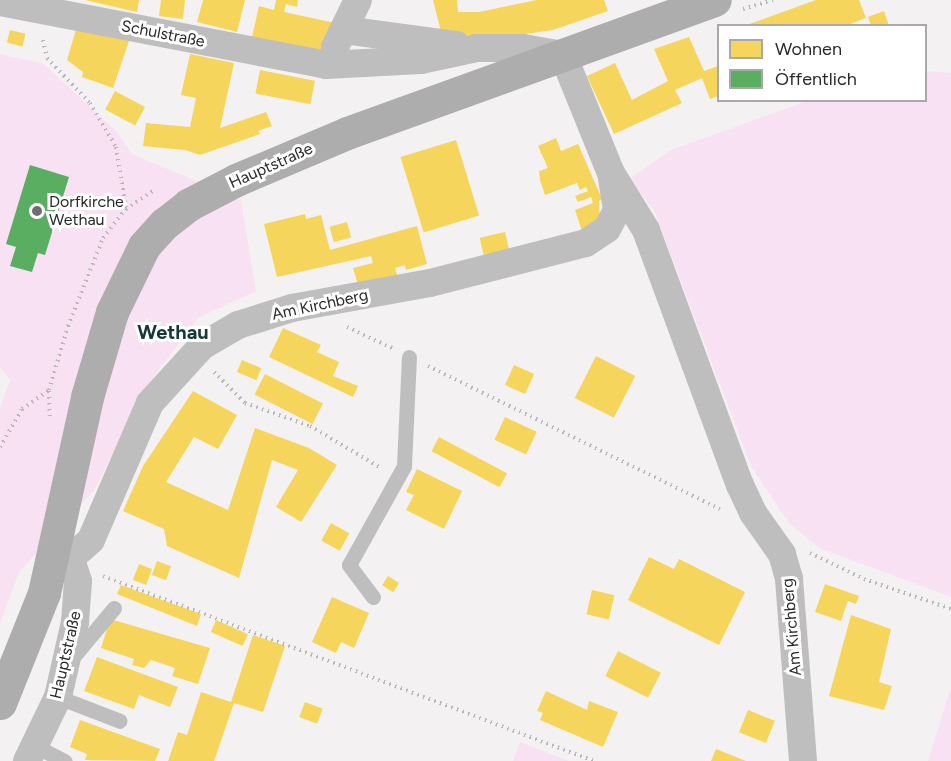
<!DOCTYPE html>
<html>
<head>
<meta charset="utf-8">
<style>
	body { margin:0 }
	#map { position:relative; width:951px; height:761px; overflow:hidden; background:#f4f1f3; font-family:Figtree,sans-serif }
	div>[style] { position:absolute }
	.green>* { inset:0; background:#f8e1f2 }
	.homes>* { inset:0; background:#f6d55c; transform-origin:0 0 }
	.public>* { inset:0; background:#5aae61 }
	.path>* { height:4px; margin-top:-2px; transform-origin:0; background:repeating-linear-gradient(90deg,#b9b8b9 0 1.5px,transparent 0 6px) }
	.lane>* { height:15px; margin:-7.5px; padding:0 7.5px; transform-origin:7.5px; border-radius:7.5px; background:#bfbebf }
	.street>* { height:28px; margin:-14px; padding:0 14px; transform-origin:14px; border-radius:14px; background:#bfbebf }
	.primary>* { height:33px; margin:-16.5px; padding:0 16.5px; transform-origin:16.5px; border-radius:16.5px; background:#aeadae }
	.dots>* { width:16px; height:16px; translate:-50% -50%; box-sizing:border-box; border:3px solid #fff; border-radius:50% }
	span { translate:-50% -50%; white-space:nowrap; text-align:center; line-height:1.15; -webkit-text-stroke:6px #fff; paint-order:stroke }
	.street-label { font-size:16px; color:#2a2829 }
	.poi-label { font-size:16px; color:#2a2829 }
	.left { translate:0 -50%; text-align:left }
	.quarter-label { font-size:20px; color:#153838; font-weight:700 }
	.legend { position:absolute; left:717px; top:24px; width:210px; height:78px; box-sizing:border-box; background:#fff; border:2px solid #aaa9a9; margin:0; padding:8px 10px; list-style:none; font-size:18px; color:#2a2829 }
	.legend li { display:flex; align-items:center; gap:12px; height:30px }
	.legend b { width:30px; border:2px solid #aaa9a9 }
</style>
</head>
<body>
<div id="map">
	<div class="green">
		<i style="clip-path:polygon(0 54px,44px 64px,117px 132px,132px 154px,241px 200px,256px 291px,198px 318px,151px 380px,94px 490px,19px 572px,0 624px,0 408px,10px 380px,0 367px)"></i>
		<i style="clip-path:polygon(926px 71px,951px 73px,951px 597px,819px 548px,789px 523px,751px 466px,654px 210px,629px 179px,671px 150px,807px 101px,926px 100px)"></i>
		<i style="clip-path:polygon(951px 687px,951px 761px,928px 761px)"></i>
		<i style="clip-path:polygon(520px 742px,569px 761px,513px 761px)"></i>
	</div>
	<div class="homes">
		<i style="clip-path:polygon(85px 0,139px 0,137px 12px)"></i>
		<i style="clip-path:polygon(161px 0,185px 0,183px 19px,159px 16px)"></i>
		<i style="clip-path:polygon(203px 0,245px 0,237px 32px,197px 22px)"></i>
		<i style="clip-path:polygon(276px 0,298px 0,297px 7px,286px 4px,284px 12px,340px 24px,326px 54px,252px 37px,259px 6px,274px 10px)"></i>
		<i style="clip-path:polygon(433px 0,457px 0,458px 12px,479px 12px,536px 0,604px 0,608px 11px,553px 30px,497px 38px,441px 32px)"></i>
		<i style="clip-path:polygon(816px 0,859px 0,866px 18px,845px 26px,744px 26px)"></i>
		<i style="clip-path:polygon(884px 11px,889px 26px,871px 26px,868px 17px)"></i>
		<i style="clip-path:polygon(77px 26px,129px 41px,113px 88px,82px 77px,83px 72px,67px 60px)"></i>
		<i style="left:10px;top:30px;width:16px;height:13px;rotate:14deg"></i>
		<i style="clip-path:polygon(689px 37px,704px 71px,718px 66px,718px 96px,710px 99px,702px 78px,675px 90px,682px 103px,614px 134px,587px 76px,615px 63px,632px 100px,668px 81px,654px 49px)"></i>
		<i style="clip-path:polygon(190px 54px,234px 63px,220px 128px,266px 112px,272px 126px,258px 131px,260px 134px,200px 155px,185px 150px,143px 146px,146px 123px,190px 127px,196px 98px,181px 95px)"></i>
		<i style="left:260px;top:70px;width:56px;height:24px;rotate:11deg"></i>
		<i style="left:115px;top:91px;width:34px;height:21px;rotate:28deg"></i>
		<i style="clip-path:polygon(556px 138px,561px 151px,578px 144px,602px 199px,599px 201px,600px 223px,582px 231px,575px 210px,593px 203px,591px 197px,578px 202px,575px 196px,588px 191px,586px 187px,580px 190px,577px 183px,545px 195px,540px 180px,539px 171px,548px 168px,538px 146px)"></i>
		<i style="left:456px;top:140px;width:79px;height:58px;rotate:73deg"></i>
		<i style="clip-path:polygon(305px 214px,306px 219px,321px 215px,330px 250px,417px 226px,427px 264px,406px 270px,405px 265px,395px 268px,398px 278px,359px 288px,353px 268px,373px 263px,371px 256px,277px 277px,264px 224px)"></i>
		<i style="left:347px;top:222px;width:16px;height:18px;rotate:75deg"></i>
		<i style="left:505px;top:232px;width:22px;height:26px;rotate:77deg"></i>
		<i style="clip-path:polygon(283px 328px,321px 345px,317px 352px,339px 362px,333px 376px,358px 386px,353px 397px,269px 357px)"></i>
		<i style="left:596px;top:356px;width:44px;height:47px;rotate:27deg"></i>
		<i style="left:242px;top:360px;width:21px;height:13px;rotate:23deg"></i>
		<i style="left:514px;top:365px;width:22px;height:22px;rotate:24deg"></i>
		<i style="left:265px;top:374px;width:65px;height:23px;rotate:27deg"></i>
		<i style="clip-path:polygon(193px 391px,237px 415px,218px 449px,194px 437px,166px 482px,228px 510px,255px 428px,309px 448px,337px 465px,301px 522px,276px 507px,298px 470px,272px 460px,239px 578px,167px 546px,164px 529px,123px 511px,143px 466px)"></i>
		<i style="left:505px;top:417px;width:35px;height:25px;rotate:25deg"></i>
		<i style="left:439px;top:437px;width:77px;height:16px;rotate:28deg"></i>
		<i style="clip-path:polygon(417px 469px,462px 491px,444px 529px,406px 510px,414px 495px,406px 492px)"></i>
		<i style="left:331px;top:523px;width:21px;height:20px;rotate:29deg"></i>
		<i style="clip-path:polygon(649px 557px,674px 569px,679px 559px,745px 592px,719px 645px,628px 600px)"></i>
		<i style="left:157px;top:561px;width:15px;height:15px;rotate:20deg"></i>
		<i style="left:139px;top:564px;width:14px;height:17px;rotate:21deg"></i>
		<i style="left:388px;top:576px;width:13px;height:11px;rotate:32deg"></i>
		<i style="clip-path:polygon(825px 584px,859px 596px,856px 604px,848px 601px,841px 621px,815px 612px)"></i>
		<i style="clip-path:polygon(121px 585px,201px 614px,197px 626px,117px 594px)"></i>
		<i style="left:592px;top:590px;width:23px;height:25px;rotate:13deg"></i>
		<i style="clip-path:polygon(332px 597px,369px 613px,354px 648px,341px 642px,336px 653px,312px 642px)"></i>
		<i style="clip-path:polygon(851px 615px,891px 629px,879px 682px,892px 686px,884px 710px,829px 696px)"></i>
		<i style="clip-path:polygon(110px 619px,210px 648px,198px 684px,172px 676px,175px 668px,151px 660px,144px 668px,132px 665px,134px 659px,101px 648px)"></i>
		<i style="left:216px;top:620px;width:35px;height:13px;rotate:24deg"></i>
		<i style="clip-path:polygon(253px 635px,285px 646px,263px 712px,234px 703px,214px 761px,168px 761px,178px 732px,187px 735px,201px 692px,231px 702px)"></i>
		<i style="left:618px;top:651px;width:48px;height:28px;rotate:27deg"></i>
		<i style="clip-path:polygon(97px 657px,178px 687px,170px 707px,139px 695px,134px 709px,84px 691px)"></i>
		<i style="clip-path:polygon(546px 691px,587px 710px,589px 701px,618px 712px,603px 747px,540px 720px,543px 713px,537px 711px)"></i>
		<i style="left:305px;top:702px;width:19px;height:16px;rotate:21deg"></i>
		<i style="left:748px;top:710px;width:29px;height:24px;rotate:22deg"></i>
		<i style="clip-path:polygon(80px 720px,160px 749px,155px 761px,85px 760px,87px 754px,70px 747px)"></i>
		<i style="clip-path:polygon(716px 749px,746px 761px,711px 761px)"></i>
	</div>
	<div class="public">
		<i style="clip-path:polygon(30px 165px,69px 177px,45px 255px,38px 253px,32px 272px,10px 266px,16px 247px,6px 244px)"></i>
	</div>
	<div class="path">
		<i style="left:743px;top:9px;width:31px;rotate:-17deg"></i>
		<i style="left:43px;top:40px;width:18px;rotate:77deg"></i>
		<i style="left:47px;top:58px;width:62px;rotate:46.3deg"></i>
		<i style="left:90px;top:103px;width:51px;rotate:59.4deg"></i>
		<i style="left:116px;top:147px;width:63px;rotate:80.8deg"></i>
		<i style="left:347px;top:327px;width:50px;rotate:25deg"></i>
		<i style="left:428px;top:366px;width:325px;rotate:26.1deg"></i>
		<i style="left:214px;top:372px;width:44px;rotate:45deg"></i>
		<i style="left:245px;top:403px;width:69px;rotate:19.5deg"></i>
		<i style="left:310px;top:426px;width:80px;rotate:30.7deg"></i>
		<i style="left:49px;top:391px;width:25px;rotate:88deg"></i>
		<i style="left:0;top:447px;width:44px;rotate:-59.9deg"></i>
		<i style="left:22px;top:409px;width:33px;rotate:-35deg"></i>
		<i style="left:49px;top:390px;width:67px;rotate:-73.5deg"></i>
		<i style="left:68px;top:326px;width:95px;rotate:-68.3deg"></i>
		<i style="left:103px;top:238px;width:37px;rotate:-52deg"></i>
		<i style="left:126px;top:209px;width:32px;rotate:-34deg"></i>
		<i style="left:810px;top:553px;width:60px;rotate:25.7deg"></i>
		<i style="left:864px;top:579px;width:92px;rotate:19deg"></i>
		<i style="left:103px;top:576px;width:525px;rotate:20.65deg"></i>
	</div>
	<div class="lane">
		<i style="left:373px;top:597px;width:40px;rotate:-127deg"></i>
		<i style="left:349px;top:565px;width:113px;rotate:-60.9deg"></i>
		<i style="left:404px;top:466px;width:109px;rotate:-87.4deg"></i>
		<i style="left:73px;top:657px;width:64px;rotate:-50.1deg"></i>
		<i style="left:58px;top:697px;width:66px;rotate:21.2deg"></i>
		<i style="left:37px;top:747px;width:31px;rotate:27deg"></i>
	</div>
	<div class="street">
		<i style="left:0;top:2px;width:332px;rotate:10.9deg"></i>
		<i style="left:326px;top:65px;width:95px;rotate:-3deg"></i>
		<i style="left:421px;top:60px;width:57px;rotate:-12.1deg"></i>
		<i style="left:477px;top:48px;width:46px"></i>
		<i style="left:523px;top:48px;width:41px;rotate:9.9deg"></i>
		<i style="left:563px;top:55px;width:127px;rotate:67.9deg"></i>
		<i style="left:611px;top:173px;width:67px;rotate:58.4deg"></i>
		<i style="left:646px;top:230px;width:272px;rotate:69.8deg"></i>
		<i style="left:740px;top:485px;width:31px;rotate:65deg"></i>
		<i style="left:753px;top:513px;width:50px;rotate:54.7deg"></i>
		<i style="left:782px;top:554px;width:26px;rotate:74deg"></i>
		<i style="left:789px;top:579px;width:183px;rotate:85.6deg"></i>
		<i style="left:344px;top:30px;width:114px;rotate:7.6deg"></i>
		<i style="left:335px;top:47px;width:52px;rotate:-63.9deg"></i>
		<i style="left:55px;top:553px;width:26px;rotate:-9deg"></i>
		<i style="left:81px;top:549px;width:13px;rotate:-42deg"></i>
		<i style="left:91px;top:540px;width:149px;rotate:-66.7deg"></i>
		<i style="left:150px;top:403px;width:77px;rotate:-47.6deg"></i>
		<i style="left:202px;top:346px;width:42px;rotate:-30.3deg"></i>
		<i style="left:238px;top:325px;width:57px;rotate:-17.5deg"></i>
		<i style="left:292px;top:308px;width:140px;rotate:-10.3deg"></i>
		<i style="left:430px;top:283px;width:161px;rotate:-14.4deg"></i>
		<i style="left:586px;top:243px;width:25px;rotate:-34deg"></i>
		<i style="left:607px;top:229px;width:21px;rotate:-62deg"></i>
		<i style="left:617px;top:210px;width:32px;rotate:-99deg"></i>
		<i style="left:27px;top:761px;width:71px;rotate:-64.2deg"></i>
		<i style="left:58px;top:697px;width:77px;rotate:-77.2deg"></i>
		<i style="left:75px;top:622px;width:41px;rotate:-85.8deg"></i>
		<i style="left:78px;top:581px;width:16px;rotate:-108deg"></i>
		<i style="left:73px;top:566px;width:22px;rotate:-144deg"></i>
	</div>
	<div class="primary">
		<i style="left:0;top:703px;width:118px;rotate:-68.2deg"></i>
		<i style="left:44px;top:593px;width:201px;rotate:-77.6deg"></i>
		<i style="left:87px;top:397px;width:89px;rotate:-73.6deg"></i>
		<i style="left:112px;top:312px;width:73px;rotate:-64.1deg"></i>
		<i style="left:144px;top:246px;width:30px;rotate:-48deg"></i>
		<i style="left:164px;top:224px;width:31px;rotate:-38deg"></i>
		<i style="left:188px;top:205px;width:54px;rotate:-27.5deg"></i>
		<i style="left:236px;top:180px;width:121px;rotate:-22.9deg"></i>
		<i style="left:347px;top:133px;width:391px;rotate:-19.9deg"></i>
	</div>
	<div class="dots">
		<i style="left:37px;top:211px;background:#716e70"></i>
	</div>
	<div class="street-label">
		<span style="left:163px;top:34px;rotate:11deg">Schulstraße</span>
		<span style="left:271px;top:166px;rotate:-24deg">Hauptstraße</span>
		<span style="left:320px;top:305px;rotate:-12deg">Am Kirchberg</span>
		<span style="left:792px;top:627px;rotate:-95deg">Am Kirchberg</span>
		<span style="left:66px;top:655px;rotate:-77deg">Hauptstraße</span>
	</div>
	<div class="poi-label">
		<span class="left" style="left:49px;top:211px">Dorfkirche<br>Wethau</span>
	</div>
	<div class="quarter-label">
		<span style="left:173px;top:332px">Wethau</span>
	</div>
	<ul class="legend">
	<li><b style="height:16px;background:#f6d55c"></b>Wohnen</li>
	<li><b style="height:16px;background:#5aae61"></b>Öffentlich</li>
	</ul>
</div>
</body>
</html>
